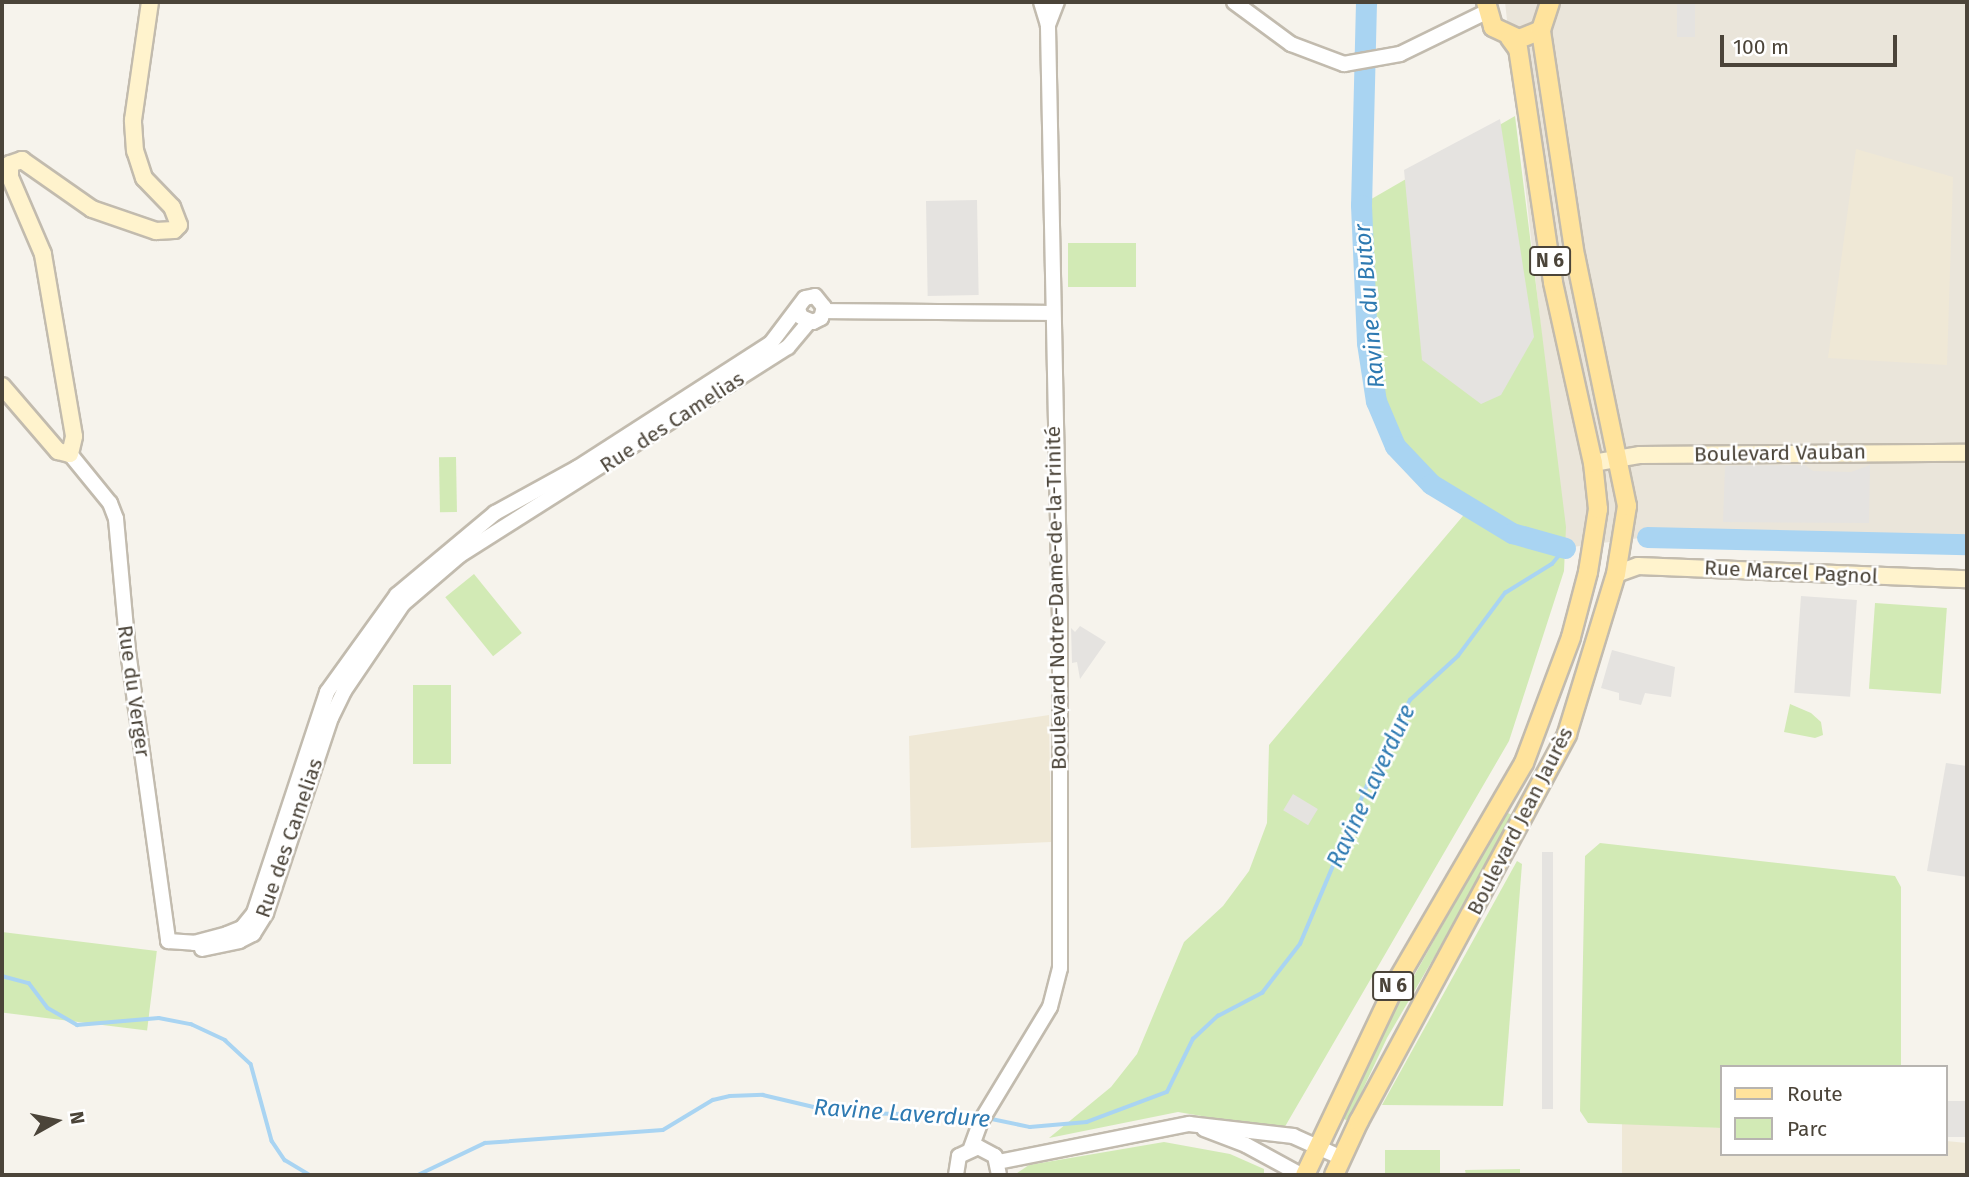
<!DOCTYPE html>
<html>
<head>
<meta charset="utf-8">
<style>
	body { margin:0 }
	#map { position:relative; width:1969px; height:1177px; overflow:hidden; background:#f6f3ec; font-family:"Fira Sans",sans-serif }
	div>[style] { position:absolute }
	.residential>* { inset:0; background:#eae5da }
	.education>* { inset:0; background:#efe8d6 }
	.green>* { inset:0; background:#d2eab5; transform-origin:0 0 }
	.parking>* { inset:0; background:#e5e3e0; transform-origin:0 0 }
	.stream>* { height:3.5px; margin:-1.75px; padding:0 1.75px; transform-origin:1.75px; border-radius:1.75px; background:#a9d4f2 }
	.river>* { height:21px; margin:-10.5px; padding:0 10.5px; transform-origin:10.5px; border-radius:10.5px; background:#a9d4f2 }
	.roads { filter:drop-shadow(2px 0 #c2bbae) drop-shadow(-2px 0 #c2bbae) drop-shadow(0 2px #c2bbae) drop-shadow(0 -2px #c2bbae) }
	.tertiary>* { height:14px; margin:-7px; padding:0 7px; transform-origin:7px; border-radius:7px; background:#fff }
	.secondary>* { height:16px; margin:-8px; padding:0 8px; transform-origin:8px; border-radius:8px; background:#fff3cd }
	.primary>* { height:18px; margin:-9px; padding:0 9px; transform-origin:9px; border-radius:9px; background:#ffe39c }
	span { translate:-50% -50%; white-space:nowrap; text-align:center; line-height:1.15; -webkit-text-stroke:5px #fff; paint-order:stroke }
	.shield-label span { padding:2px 5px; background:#fff; border:2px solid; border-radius:5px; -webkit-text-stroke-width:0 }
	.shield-label { font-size:19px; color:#4b4439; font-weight:700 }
	.street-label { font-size:21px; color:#4b4439 }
	.water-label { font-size:23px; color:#2e7ab2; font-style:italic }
	.frame { position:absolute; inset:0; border:4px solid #4b4439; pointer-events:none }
	.legend { position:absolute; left:1720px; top:1065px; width:228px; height:91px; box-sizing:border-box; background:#fff; border:2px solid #b7b4b0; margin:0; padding:9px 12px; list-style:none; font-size:21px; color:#4b4439 }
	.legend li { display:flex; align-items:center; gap:14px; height:35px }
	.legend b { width:35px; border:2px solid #b7b4b0 }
	.north { position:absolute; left:21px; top:1086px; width:70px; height:70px; -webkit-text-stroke:5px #fff; paint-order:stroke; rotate:81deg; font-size:19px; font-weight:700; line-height:28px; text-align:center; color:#4b4439 }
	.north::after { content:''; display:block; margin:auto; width:24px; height:32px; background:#4b4439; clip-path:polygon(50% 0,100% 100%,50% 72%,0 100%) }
	.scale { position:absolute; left:1720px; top:35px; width:177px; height:32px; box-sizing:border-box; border:4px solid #4b4439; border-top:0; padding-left:9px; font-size:21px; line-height:24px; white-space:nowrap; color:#4b4439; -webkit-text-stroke:5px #fff; paint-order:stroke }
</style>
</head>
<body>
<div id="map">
	<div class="residential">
		<i style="clip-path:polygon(1505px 2px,1967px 2px,1967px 544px,1647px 537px,1565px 548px)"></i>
	</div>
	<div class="education">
		<i style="clip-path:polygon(1856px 149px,1953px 177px,1947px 365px,1828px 358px)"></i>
		<i style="clip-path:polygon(1049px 715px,1051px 842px,911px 848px,909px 736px)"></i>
		<i style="clip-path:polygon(1622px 1123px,1722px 1128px,1722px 1154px,1946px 1154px,1946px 1141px,1967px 1143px,1967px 1175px,1622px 1175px)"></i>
	</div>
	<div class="green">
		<i style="clip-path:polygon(1515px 116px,1566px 527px,1564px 571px,1509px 741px,1283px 1130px,1178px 1112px,1049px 1138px,1111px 1087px,1137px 1054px,1184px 942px,1223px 906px,1249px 871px,1267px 823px,1269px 745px,1468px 510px,1431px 484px,1395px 446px,1376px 401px,1367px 343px,1361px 205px)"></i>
		<i style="left:1068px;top:243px;width:68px;height:44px"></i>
		<i style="left:456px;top:457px;width:55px;height:17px;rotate:89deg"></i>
		<i style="left:474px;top:574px;width:76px;height:37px;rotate:51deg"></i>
		<i style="left:1875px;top:603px;width:72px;height:86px;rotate:4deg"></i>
		<i style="left:413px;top:685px;width:38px;height:79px"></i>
		<i style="clip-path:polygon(1790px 704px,1811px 713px,1821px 722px,1823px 735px,1815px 738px,1784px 732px)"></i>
		<i style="clip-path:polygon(1506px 812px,1516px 817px,1387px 1038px,1348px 1121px,1336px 1115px)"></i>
		<i style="clip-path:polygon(1600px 843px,1895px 876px,1901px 887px,1901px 1067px,1722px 1067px,1722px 1128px,1588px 1123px,1580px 1111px,1585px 856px)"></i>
		<i style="clip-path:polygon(1517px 861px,1522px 864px,1503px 1106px,1382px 1105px)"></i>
		<i style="left:2px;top:932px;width:156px;height:80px;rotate:7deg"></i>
		<i style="clip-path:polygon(1164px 1142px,1230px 1154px,1264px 1169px,1264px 1175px,1014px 1175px,1029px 1165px)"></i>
		<i style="left:1440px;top:1150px;width:25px;height:55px;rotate:90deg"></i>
		<i style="clip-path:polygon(1520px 1169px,1520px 1175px,1466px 1175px,1465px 1170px)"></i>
	</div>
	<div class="parking">
		<i style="left:1677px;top:2px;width:18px;height:35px"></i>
		<i style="clip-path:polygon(1500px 119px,1534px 337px,1501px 395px,1481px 404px,1422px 360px,1404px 170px)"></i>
		<i style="left:977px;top:200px;width:95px;height:51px;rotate:89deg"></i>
		<i style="clip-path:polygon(1805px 465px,1813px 471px,1851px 472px,1870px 465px,1869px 523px,1723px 522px,1725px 466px)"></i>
		<i style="left:1801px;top:596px;width:56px;height:97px;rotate:4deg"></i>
		<i style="clip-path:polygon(1080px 626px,1106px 642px,1080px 679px,1077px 662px,1072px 663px,1071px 628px,1075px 632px)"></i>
		<i style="clip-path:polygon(1612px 650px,1675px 667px,1671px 697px,1645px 693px,1641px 705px,1619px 700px,1619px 693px,1601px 688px)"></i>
		<i style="clip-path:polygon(1946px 763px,1967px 766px,1967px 877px,1927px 871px)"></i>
		<i style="left:1293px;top:794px;width:29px;height:19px;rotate:31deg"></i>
		<i style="left:1542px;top:852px;width:11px;height:257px"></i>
		<i style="left:1946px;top:1101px;width:21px;height:36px"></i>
	</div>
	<div class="stream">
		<i style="left:1366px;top:34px;width:34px;rotate:-73deg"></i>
		<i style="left:2px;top:976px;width:28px;rotate:15deg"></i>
		<i style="left:29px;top:983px;width:31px;rotate:53deg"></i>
		<i style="left:48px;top:1008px;width:34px;rotate:30deg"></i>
		<i style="left:77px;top:1025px;width:82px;rotate:-4.9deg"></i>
		<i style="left:159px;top:1018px;width:33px;rotate:11deg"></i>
		<i style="left:191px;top:1024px;width:38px;rotate:25deg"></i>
		<i style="left:225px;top:1040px;width:35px;rotate:43deg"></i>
		<i style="left:251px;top:1064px;width:80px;rotate:74.7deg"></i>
		<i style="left:272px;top:1141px;width:23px;rotate:56deg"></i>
		<i style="left:285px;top:1160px;width:29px;rotate:31deg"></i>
		<i style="left:987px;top:1118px;width:44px;rotate:11.8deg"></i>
		<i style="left:1030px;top:1127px;width:57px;rotate:-5deg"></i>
		<i style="left:1087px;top:1122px;width:85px;rotate:-20.6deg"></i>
		<i style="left:1167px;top:1092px;width:59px;rotate:-63.9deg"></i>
		<i style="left:1193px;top:1039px;width:34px;rotate:-43deg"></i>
		<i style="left:1218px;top:1016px;width:50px;rotate:-27.6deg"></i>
		<i style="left:1262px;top:993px;width:62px;rotate:-52.2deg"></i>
		<i style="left:1300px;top:944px;width:198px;rotate:-67.1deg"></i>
		<i style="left:1377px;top:762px;width:70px;rotate:-62deg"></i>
		<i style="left:1410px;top:700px;width:65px;rotate:-42.5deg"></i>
		<i style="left:1458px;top:656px;width:79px;rotate:-53.3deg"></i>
		<i style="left:1505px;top:593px;width:55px;rotate:-31.7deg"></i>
		<i style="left:1552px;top:564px;width:21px;rotate:-51deg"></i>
		<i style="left:418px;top:1175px;width:74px;rotate:-25.5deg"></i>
		<i style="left:485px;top:1143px;width:178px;rotate:-4.2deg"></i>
		<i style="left:663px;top:1130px;width:58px;rotate:-31deg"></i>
		<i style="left:713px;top:1100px;width:17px;rotate:-13deg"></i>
		<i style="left:730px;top:1096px;width:33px;rotate:-2deg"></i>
		<i style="left:763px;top:1095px;width:78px;rotate:13.3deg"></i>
		<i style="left:839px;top:1113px;width:141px;rotate:0.8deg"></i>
	</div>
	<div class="river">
		<i style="left:1366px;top:2px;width:203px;rotate:91.4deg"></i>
		<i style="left:1361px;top:205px;width:138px;rotate:87.5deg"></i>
		<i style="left:1367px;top:343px;width:59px;rotate:81.2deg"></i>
		<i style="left:1376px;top:401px;width:49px;rotate:67.1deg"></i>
		<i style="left:1395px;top:446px;width:52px;rotate:46.5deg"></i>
		<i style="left:1431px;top:484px;width:95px;rotate:31.2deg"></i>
		<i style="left:1512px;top:533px;width:55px;rotate:15.8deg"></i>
		<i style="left:1647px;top:537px;width:320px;rotate:1.3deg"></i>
	</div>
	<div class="roads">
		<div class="tertiary">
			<i style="left:1234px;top:2px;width:71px;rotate:36.4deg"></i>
			<i style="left:1291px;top:44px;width:57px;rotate:20.7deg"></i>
			<i style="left:1344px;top:64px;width:57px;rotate:-10.1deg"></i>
			<i style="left:1400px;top:54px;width:96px;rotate:-26deg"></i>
			<i style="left:1048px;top:25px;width:25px;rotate:-69deg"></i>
			<i style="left:824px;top:311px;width:228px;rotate:0.5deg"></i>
			<i style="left:70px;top:454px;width:63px;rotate:50.8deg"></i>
			<i style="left:110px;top:503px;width:17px;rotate:69deg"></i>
			<i style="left:116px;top:519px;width:133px;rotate:84.8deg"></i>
			<i style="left:128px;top:651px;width:293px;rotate:82.1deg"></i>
			<i style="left:168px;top:941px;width:26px;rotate:4deg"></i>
			<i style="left:194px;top:943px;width:34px;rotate:-15deg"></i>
			<i style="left:227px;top:934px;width:16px;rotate:-22deg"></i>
			<i style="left:242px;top:928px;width:19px;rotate:-51deg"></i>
			<i style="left:254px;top:913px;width:233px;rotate:-71.7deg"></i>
			<i style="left:327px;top:692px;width:120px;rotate:-54.2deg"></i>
			<i style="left:397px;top:595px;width:128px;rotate:-39.9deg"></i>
			<i style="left:495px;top:513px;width:94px;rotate:-28.8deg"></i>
			<i style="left:577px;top:468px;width:231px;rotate:-32.8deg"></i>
			<i style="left:771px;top:343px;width:56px;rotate:-52.9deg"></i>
			<i style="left:805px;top:298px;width:10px;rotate:-11deg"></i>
			<i style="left:815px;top:296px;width:14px;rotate:51deg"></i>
			<i style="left:824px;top:307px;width:11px;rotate:105deg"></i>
			<i style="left:821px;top:318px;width:9px;rotate:153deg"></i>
			<i style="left:813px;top:322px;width:13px;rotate:-157deg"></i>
			<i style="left:801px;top:317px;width:9px;rotate:-111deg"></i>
			<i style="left:202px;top:949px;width:38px;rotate:-12deg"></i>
			<i style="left:239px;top:941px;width:16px;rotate:-27deg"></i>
			<i style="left:253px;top:934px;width:25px;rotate:-58deg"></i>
			<i style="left:266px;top:913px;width:206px;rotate:-71.6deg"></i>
			<i style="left:331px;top:718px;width:30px;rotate:-64deg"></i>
			<i style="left:344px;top:691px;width:105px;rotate:-55.9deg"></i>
			<i style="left:403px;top:604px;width:75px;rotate:-40.7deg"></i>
			<i style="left:460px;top:555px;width:388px;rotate:-32.4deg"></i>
			<i style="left:788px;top:347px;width:33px;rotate:-50deg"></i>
			<i style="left:1204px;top:1129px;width:45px;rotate:20.9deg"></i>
			<i style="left:1246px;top:1145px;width:63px;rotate:28.6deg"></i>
			<i style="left:971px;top:1148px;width:29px;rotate:-70deg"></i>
			<i style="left:981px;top:1121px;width:133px;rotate:-58.8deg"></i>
			<i style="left:1050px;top:1007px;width:40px;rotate:-75.6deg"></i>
			<i style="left:1060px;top:968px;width:348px;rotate:-90deg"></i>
			<i style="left:1060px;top:620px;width:595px;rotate:-91.16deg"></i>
			<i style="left:1048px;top:25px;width:24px;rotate:-107deg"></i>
			<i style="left:998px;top:1162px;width:195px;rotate:-11.3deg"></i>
			<i style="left:1189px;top:1124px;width:105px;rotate:6.6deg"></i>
			<i style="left:1293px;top:1136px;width:54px;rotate:24.2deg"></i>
			<i style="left:956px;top:1175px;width:19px;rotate:-81deg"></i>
			<i style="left:959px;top:1156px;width:21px;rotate:-25deg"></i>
			<i style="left:978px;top:1147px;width:19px;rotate:28deg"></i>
			<i style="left:995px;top:1156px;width:19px;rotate:78deg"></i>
		</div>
		<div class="secondary">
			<i style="left:2px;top:386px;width:86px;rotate:49.3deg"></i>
			<i style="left:58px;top:451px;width:12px;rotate:14deg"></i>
			<i style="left:70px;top:454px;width:18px;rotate:-77deg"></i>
			<i style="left:74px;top:436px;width:185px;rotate:-99.7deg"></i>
			<i style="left:43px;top:254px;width:84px;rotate:-113.2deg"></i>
			<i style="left:10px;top:177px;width:13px;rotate:-90deg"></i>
			<i style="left:10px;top:164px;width:13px;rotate:-18deg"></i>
			<i style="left:22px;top:160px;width:85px;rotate:35deg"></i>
			<i style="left:92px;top:209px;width:68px;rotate:19deg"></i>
			<i style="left:156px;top:231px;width:18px;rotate:-3deg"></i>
			<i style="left:174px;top:230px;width:7px;rotate:-45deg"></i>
			<i style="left:179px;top:225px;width:19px;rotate:-111deg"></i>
			<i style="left:172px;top:207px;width:40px;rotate:-134deg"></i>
			<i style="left:144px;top:178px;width:28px;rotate:-108deg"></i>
			<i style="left:135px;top:151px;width:31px;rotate:-94deg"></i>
			<i style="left:133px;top:120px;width:119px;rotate:-81.8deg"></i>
			<i style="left:1593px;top:463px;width:48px;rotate:-9.7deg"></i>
			<i style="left:1640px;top:455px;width:327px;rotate:-0.4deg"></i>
			<i style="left:1616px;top:574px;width:23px;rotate:-20deg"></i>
			<i style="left:1638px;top:566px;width:329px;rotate:2.3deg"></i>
		</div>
		<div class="primary">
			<i style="left:1486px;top:2px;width:26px;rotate:74deg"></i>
			<i style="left:1493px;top:27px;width:29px;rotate:25deg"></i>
			<i style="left:1519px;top:39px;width:24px;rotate:-22deg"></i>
			<i style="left:1541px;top:30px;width:29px;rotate:-72deg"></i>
			<i style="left:1305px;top:1175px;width:215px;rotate:-64.6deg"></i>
			<i style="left:1397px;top:981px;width:252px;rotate:-59.8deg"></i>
			<i style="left:1524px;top:763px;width:134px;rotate:-69.5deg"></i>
			<i style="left:1571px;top:637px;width:67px;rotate:-75.3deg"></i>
			<i style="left:1588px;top:572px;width:64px;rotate:-81deg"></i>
			<i style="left:1598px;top:509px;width:46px;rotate:-96.2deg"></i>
			<i style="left:1593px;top:463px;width:185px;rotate:-102.5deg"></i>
			<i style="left:1553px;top:282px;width:236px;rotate:-98.5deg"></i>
			<i style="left:1518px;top:49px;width:14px;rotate:-126deg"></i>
			<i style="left:1334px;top:1175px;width:60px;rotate:-65.2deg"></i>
			<i style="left:1359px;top:1121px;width:439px;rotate:-61.7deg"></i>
			<i style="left:1567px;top:734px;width:167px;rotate:-73deg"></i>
			<i style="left:1616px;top:574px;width:69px;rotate:-80.8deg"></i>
			<i style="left:1627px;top:506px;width:255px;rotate:-101.7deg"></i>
			<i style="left:1575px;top:256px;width:229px;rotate:-98.6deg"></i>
		</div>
	</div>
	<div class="shield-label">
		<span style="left:1550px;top:261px">N 6</span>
		<span style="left:1393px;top:986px">N 6</span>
	</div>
	<div class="street-label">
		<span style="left:672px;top:422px;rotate:-33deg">Rue des Camelias</span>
		<span style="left:1780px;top:453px;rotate:-1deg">Boulevard Vauban</span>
		<span style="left:1791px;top:572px;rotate:3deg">Rue Marcel Pagnol</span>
		<span style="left:1056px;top:598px;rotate:-91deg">Boulevard Notre-Dame-de-la-Trinité</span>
		<span style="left:134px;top:691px;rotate:82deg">Rue du Verger</span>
		<span style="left:1520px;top:821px;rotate:-63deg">Boulevard Jean Jaurès</span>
		<span style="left:289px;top:838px;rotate:-71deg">Rue des Camelias</span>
	</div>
	<div class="water-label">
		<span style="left:1369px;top:306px;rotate:-95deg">Ravine du Butor</span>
		<span style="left:1371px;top:786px;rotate:-65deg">Ravine Laverdure</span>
		<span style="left:902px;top:1113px;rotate:4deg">Ravine Laverdure</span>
	</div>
	<div class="frame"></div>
	<ul class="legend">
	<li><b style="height:9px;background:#ffe39c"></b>Route</li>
	<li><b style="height:19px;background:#d2eab5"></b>Parc</li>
	</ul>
	<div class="north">N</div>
	<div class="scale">100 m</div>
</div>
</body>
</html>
